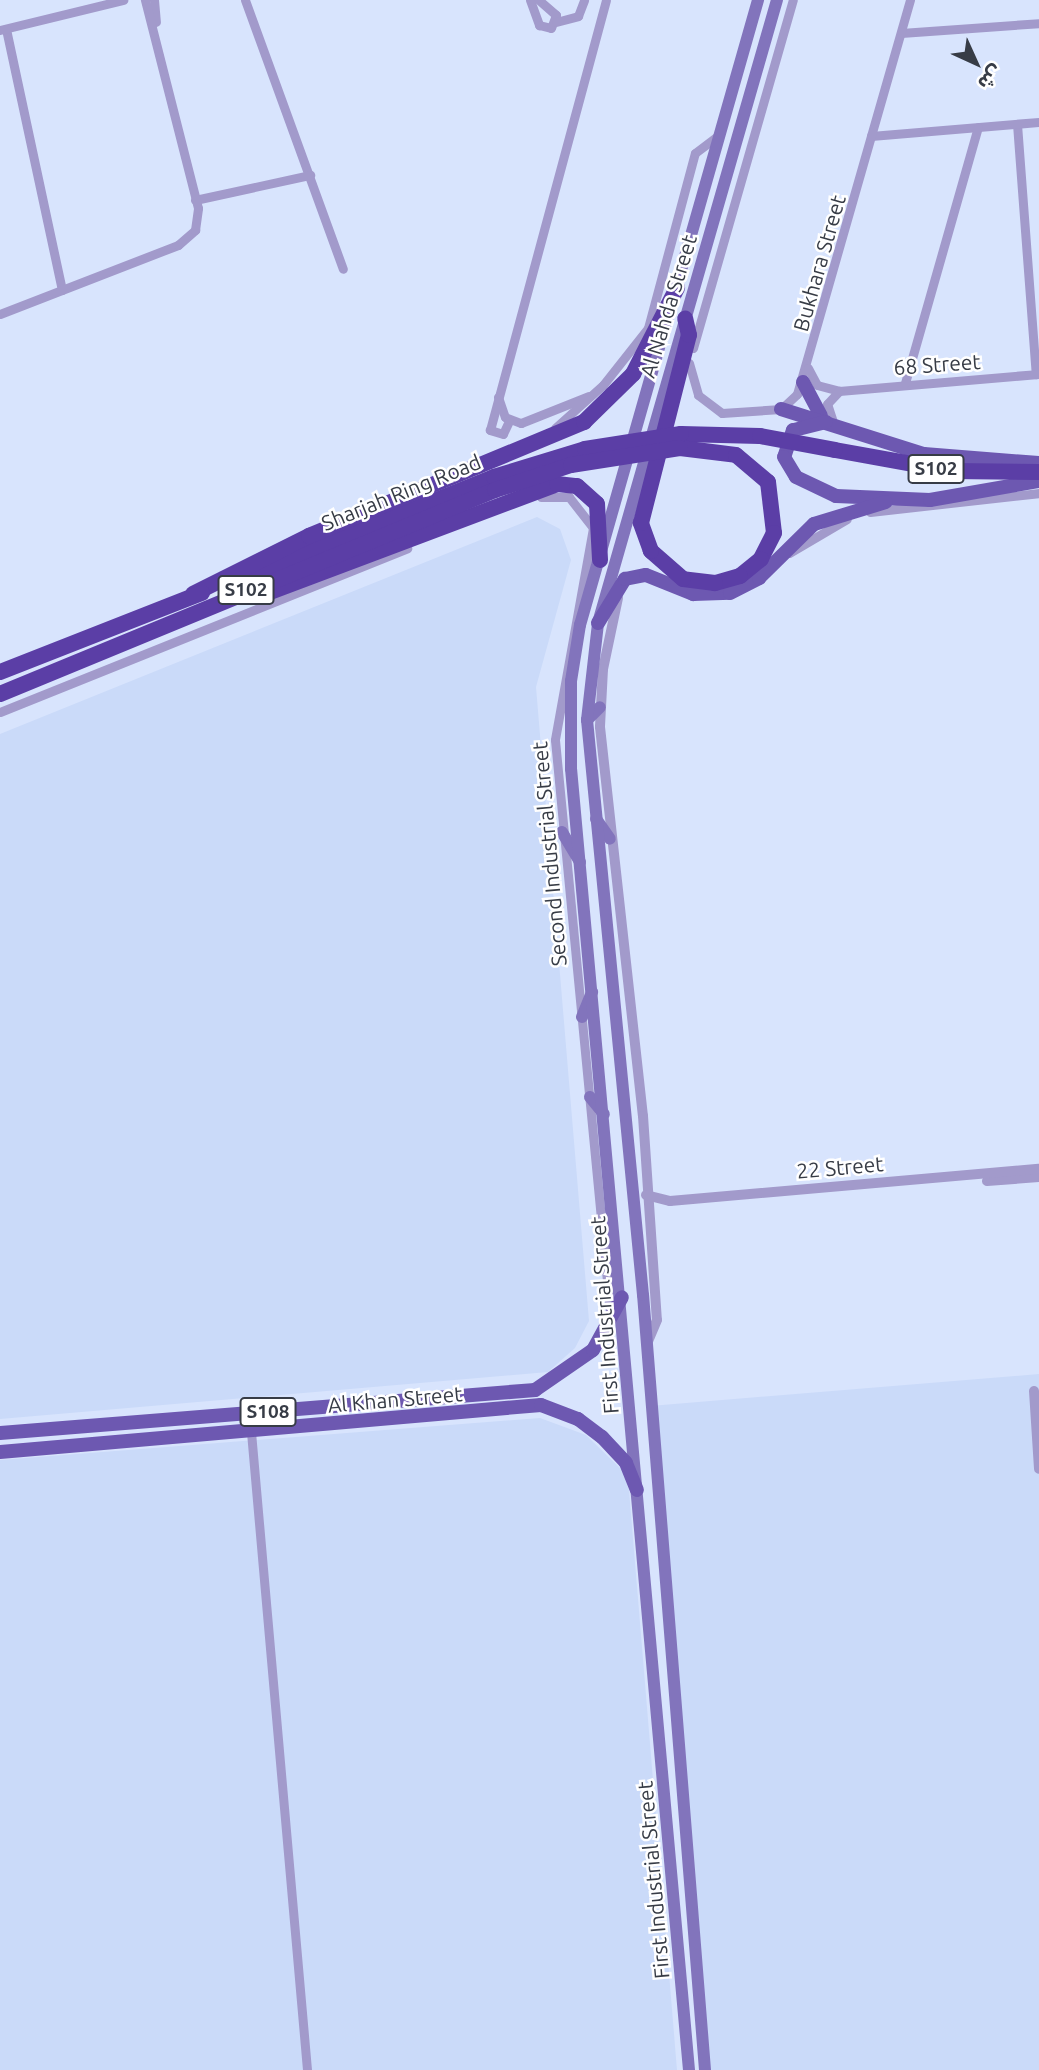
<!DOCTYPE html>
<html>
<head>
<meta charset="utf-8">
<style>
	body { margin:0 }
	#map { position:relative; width:1039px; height:2070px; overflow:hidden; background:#d8e4fd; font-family:Ubuntu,"Noto Sans Arabic",sans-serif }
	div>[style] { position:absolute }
	.built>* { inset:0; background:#cadaf9 }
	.minor>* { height:9px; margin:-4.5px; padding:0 4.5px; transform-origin:4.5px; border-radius:4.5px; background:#a29acb }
	.tertiary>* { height:10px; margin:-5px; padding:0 5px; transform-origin:5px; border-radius:5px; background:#a29acb }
	.secondary>* { height:12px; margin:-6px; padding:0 6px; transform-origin:6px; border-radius:6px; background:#8274bc }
	.primary>* { height:14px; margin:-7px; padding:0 7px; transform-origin:7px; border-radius:7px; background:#6d58b1 }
	.motorway>* { height:16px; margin:-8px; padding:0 8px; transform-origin:8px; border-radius:8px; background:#5b3ea6 }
	.motorway-bridge>* { height:16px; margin:-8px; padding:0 8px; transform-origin:8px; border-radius:8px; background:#5b3ea6 }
	span { translate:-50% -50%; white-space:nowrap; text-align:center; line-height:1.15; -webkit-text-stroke:5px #fff; paint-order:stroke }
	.shield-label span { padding:2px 5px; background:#fff; border:2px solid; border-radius:5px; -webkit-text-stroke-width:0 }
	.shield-label { font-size:19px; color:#373c46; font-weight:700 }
	.street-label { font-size:21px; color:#373c46 }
	.north { position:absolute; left:941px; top:28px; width:70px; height:70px; -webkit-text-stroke:5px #fff; paint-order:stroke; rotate:135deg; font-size:19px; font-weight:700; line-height:28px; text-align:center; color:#373c46 }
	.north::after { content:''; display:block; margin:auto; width:24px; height:32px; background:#373c46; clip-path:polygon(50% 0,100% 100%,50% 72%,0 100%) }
</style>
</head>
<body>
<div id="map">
	<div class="built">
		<i style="clip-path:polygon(537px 517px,560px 529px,571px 560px,536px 687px,589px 1321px,575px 1348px,548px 1372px,0 1419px,0 734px)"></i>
		<i style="clip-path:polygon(1039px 1374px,1039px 2070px,710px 2070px,650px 1406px)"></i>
		<i style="clip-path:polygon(540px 1418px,586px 1435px,622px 1470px,629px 1490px,677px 2070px,0 2070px,0 1460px)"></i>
	</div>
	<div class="minor">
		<i style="left:154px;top:0;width:22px;rotate:85deg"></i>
		<i style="left:245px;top:0;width:286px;rotate:70deg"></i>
		<i style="left:530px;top:0;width:27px;rotate:70deg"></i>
		<i style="left:539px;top:25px;width:12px;rotate:14deg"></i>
		<i style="left:551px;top:28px;width:14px;rotate:-69deg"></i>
		<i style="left:556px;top:15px;width:23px;rotate:-139deg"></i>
		<i style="left:556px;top:22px;width:23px;rotate:-15deg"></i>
		<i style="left:578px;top:16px;width:17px;rotate:-69deg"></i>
		<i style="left:6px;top:29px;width:267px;rotate:77.9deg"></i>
		<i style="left:0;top:30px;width:127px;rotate:-13.7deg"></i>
		<i style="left:901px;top:33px;width:138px;rotate:-4.1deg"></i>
		<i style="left:1017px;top:124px;width:251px;rotate:85.7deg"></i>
		<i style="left:871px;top:136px;width:169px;rotate:-4.8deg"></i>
		<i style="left:195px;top:200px;width:118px;rotate:-12.3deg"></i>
		<i style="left:0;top:314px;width:191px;rotate:-21.2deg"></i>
		<i style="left:178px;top:245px;width:23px;rotate:-41deg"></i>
		<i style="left:195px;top:230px;width:22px;rotate:-82deg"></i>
		<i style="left:198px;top:208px;width:215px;rotate:-104.3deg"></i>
		<i style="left:693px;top:348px;width:362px;rotate:-74deg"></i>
		<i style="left:689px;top:363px;width:33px;rotate:74deg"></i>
		<i style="left:698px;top:395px;width:30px;rotate:37deg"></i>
		<i style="left:722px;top:413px;width:59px;rotate:-3.9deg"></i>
		<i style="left:781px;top:409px;width:22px;rotate:-43deg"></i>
		<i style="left:797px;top:394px;width:410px;rotate:-74deg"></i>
		<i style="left:808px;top:368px;width:19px;rotate:62deg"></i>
		<i style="left:817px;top:385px;width:23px;rotate:15deg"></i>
		<i style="left:839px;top:391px;width:201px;rotate:-4.9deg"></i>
		<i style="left:905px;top:383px;width:266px;rotate:-74.1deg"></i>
		<i style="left:498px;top:397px;width:21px;rotate:71deg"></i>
		<i style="left:505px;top:417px;width:17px;rotate:21deg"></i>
		<i style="left:521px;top:423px;width:73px;rotate:-21.7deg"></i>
		<i style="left:509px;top:421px;width:14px;rotate:115deg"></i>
		<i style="left:503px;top:434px;width:14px;rotate:-163deg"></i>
		<i style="left:490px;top:430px;width:445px;rotate:-74.9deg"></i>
		<i style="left:834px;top:425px;width:22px;rotate:-108deg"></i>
		<i style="left:827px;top:404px;width:18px;rotate:-47deg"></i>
		<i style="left:555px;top:428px;width:64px;rotate:-41.9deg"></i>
		<i style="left:603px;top:385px;width:73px;rotate:-51.7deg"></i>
		<i style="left:648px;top:328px;width:181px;rotate:-75deg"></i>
		<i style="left:695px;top:153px;width:31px;rotate:-37deg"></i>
		<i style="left:541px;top:497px;width:28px"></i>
		<i style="left:569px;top:497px;width:39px;rotate:52deg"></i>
		<i style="left:593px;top:528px;width:215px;rotate:100.2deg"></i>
		<i style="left:555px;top:740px;width:575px;rotate:84.51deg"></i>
		<i style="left:870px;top:512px;width:170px;rotate:-6.4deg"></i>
		<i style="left:789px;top:553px;width:67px;rotate:-30.4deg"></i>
		<i style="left:0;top:712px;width:439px;rotate:-21.9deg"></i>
		<i style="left:251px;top:1432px;width:640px;rotate:84.98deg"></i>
	</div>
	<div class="tertiary">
		<i style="left:618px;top:598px;width:73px;rotate:101.9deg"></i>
		<i style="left:603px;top:669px;width:58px;rotate:93deg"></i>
		<i style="left:600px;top:727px;width:391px;rotate:83.7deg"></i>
		<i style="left:643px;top:1116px;width:204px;rotate:86.1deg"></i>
		<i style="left:657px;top:1320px;width:26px;rotate:113deg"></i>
		<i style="left:987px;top:1181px;width:52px;rotate:-4.4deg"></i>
		<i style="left:646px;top:1195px;width:25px;rotate:14deg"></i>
		<i style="left:670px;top:1201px;width:370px;rotate:-5deg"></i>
		<i style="left:1034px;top:1391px;width:78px;rotate:86.3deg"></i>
	</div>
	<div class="secondary">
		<i style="left:587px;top:720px;width:18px;rotate:-45deg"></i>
		<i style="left:596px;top:819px;width:24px;rotate:55deg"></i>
		<i style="left:562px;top:832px;width:35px;rotate:59deg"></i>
		<i style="left:582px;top:1017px;width:27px;rotate:-68deg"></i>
		<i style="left:590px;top:1097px;width:22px;rotate:51deg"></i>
		<i style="left:689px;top:2070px;width:1306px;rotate:-95.18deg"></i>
		<i style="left:571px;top:769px;width:88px;rotate:-90deg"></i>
		<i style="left:571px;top:681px;width:57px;rotate:-80.9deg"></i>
		<i style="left:580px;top:625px;width:650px;rotate:-74.1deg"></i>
		<i style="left:705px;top:2070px;width:777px;rotate:-94.57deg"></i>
		<i style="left:643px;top:1295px;width:578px;rotate:-95.56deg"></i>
		<i style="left:587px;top:720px;width:98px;rotate:-83.5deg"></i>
		<i style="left:598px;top:623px;width:648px;rotate:-73.97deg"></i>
	</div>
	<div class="primary">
		<i style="left:803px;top:382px;width:38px;rotate:62deg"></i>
		<i style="left:781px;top:409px;width:150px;rotate:17.5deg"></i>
		<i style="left:924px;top:454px;width:115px;rotate:4.5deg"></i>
		<i style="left:826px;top:422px;width:34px;rotate:166deg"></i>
		<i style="left:793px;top:430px;width:28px;rotate:108deg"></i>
		<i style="left:784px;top:457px;width:23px;rotate:59deg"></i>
		<i style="left:796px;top:477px;width:44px;rotate:25.4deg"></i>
		<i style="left:836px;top:496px;width:94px;rotate:2.4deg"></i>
		<i style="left:930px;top:500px;width:111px;rotate:-9.9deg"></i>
		<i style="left:598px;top:623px;width:52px;rotate:-58.5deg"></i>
		<i style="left:625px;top:579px;width:21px;rotate:-11deg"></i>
		<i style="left:646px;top:575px;width:51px;rotate:22deg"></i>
		<i style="left:693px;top:594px;width:37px;rotate:-2deg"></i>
		<i style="left:730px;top:593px;width:33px;rotate:-27deg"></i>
		<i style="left:759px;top:578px;width:77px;rotate:-44.5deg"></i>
		<i style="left:814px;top:524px;width:75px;rotate:-17deg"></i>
		<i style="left:0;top:1433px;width:537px;rotate:-4.6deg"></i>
		<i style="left:535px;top:1390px;width:70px;rotate:-34.6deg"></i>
		<i style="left:593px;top:1350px;width:60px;rotate:-61.3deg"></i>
		<i style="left:0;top:1452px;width:543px;rotate:-4.97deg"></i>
		<i style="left:541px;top:1405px;width:40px;rotate:21deg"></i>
		<i style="left:578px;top:1419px;width:30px;rotate:37deg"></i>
		<i style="left:602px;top:1437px;width:35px;rotate:47deg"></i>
		<i style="left:626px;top:1463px;width:29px;rotate:68deg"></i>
	</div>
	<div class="motorway">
		<i style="left:681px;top:434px;width:79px;rotate:1.5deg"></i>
		<i style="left:680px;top:448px;width:56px;rotate:7.1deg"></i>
		<i style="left:736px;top:455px;width:42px;rotate:40.2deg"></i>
		<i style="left:768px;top:482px;width:51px;rotate:83.3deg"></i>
		<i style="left:774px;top:533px;width:29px;rotate:117deg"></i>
		<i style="left:761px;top:559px;width:27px;rotate:141deg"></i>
		<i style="left:740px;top:576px;width:26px;rotate:164deg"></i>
		<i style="left:715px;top:583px;width:32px;rotate:-173deg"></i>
		<i style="left:683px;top:579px;width:43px;rotate:-138.8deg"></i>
		<i style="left:651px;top:551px;width:30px;rotate:-110deg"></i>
		<i style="left:641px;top:523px;width:194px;rotate:-75.7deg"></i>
		<i style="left:689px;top:335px;width:17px;rotate:-103deg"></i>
		<i style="left:835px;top:450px;width:119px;rotate:10.2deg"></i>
		<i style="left:952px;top:471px;width:87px;rotate:0.7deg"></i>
		<i style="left:240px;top:579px;width:274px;rotate:-21.9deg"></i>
		<i style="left:270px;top:592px;width:307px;rotate:-20.6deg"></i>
		<i style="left:557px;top:484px;width:20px;rotate:6deg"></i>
		<i style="left:577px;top:486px;width:27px;rotate:42deg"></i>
		<i style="left:597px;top:504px;width:56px;rotate:86.9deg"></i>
		<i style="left:193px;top:594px;width:130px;rotate:-26.6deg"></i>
		<i style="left:309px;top:536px;width:298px;rotate:-22.5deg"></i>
		<i style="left:584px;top:422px;width:69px;rotate:-44.4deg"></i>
		<i style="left:633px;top:374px;width:97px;rotate:-62.9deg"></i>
		<i style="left:0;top:672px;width:217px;rotate:-21.4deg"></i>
		<i style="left:0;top:694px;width:535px;rotate:-22.4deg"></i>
	</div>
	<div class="motorway-bridge">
		<i style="left:760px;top:436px;width:76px;rotate:10.6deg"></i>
		<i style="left:494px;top:477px;width:95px;rotate:-17.1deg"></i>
		<i style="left:585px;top:449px;width:97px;rotate:-8.9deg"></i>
		<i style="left:495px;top:490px;width:80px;rotate:-18.2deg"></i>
		<i style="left:571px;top:465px;width:110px;rotate:-8.9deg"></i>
	</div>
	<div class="shield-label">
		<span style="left:936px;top:469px">S102</span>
		<span style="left:246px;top:590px">S102</span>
		<span style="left:268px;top:1412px">S108</span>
	</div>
	<div class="street-label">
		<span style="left:819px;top:263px;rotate:-74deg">Bukhara Street</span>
		<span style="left:668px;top:306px;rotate:-73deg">Al Nahda Street</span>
		<span style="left:937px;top:364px;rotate:-4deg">68 Street</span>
		<span style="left:401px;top:492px;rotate:-22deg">Sharjah Ring Road</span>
		<span style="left:549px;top:854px;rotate:-95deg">Second Industrial Street</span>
		<span style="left:840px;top:1167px;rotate:-5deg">22 Street</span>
		<span style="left:604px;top:1315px;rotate:-94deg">First Industrial Street</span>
		<span style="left:395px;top:1399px;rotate:-5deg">Al Khan Street</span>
		<span style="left:653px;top:1880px;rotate:-95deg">First Industrial Street</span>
	</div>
	<div class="north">ش</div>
</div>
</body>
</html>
